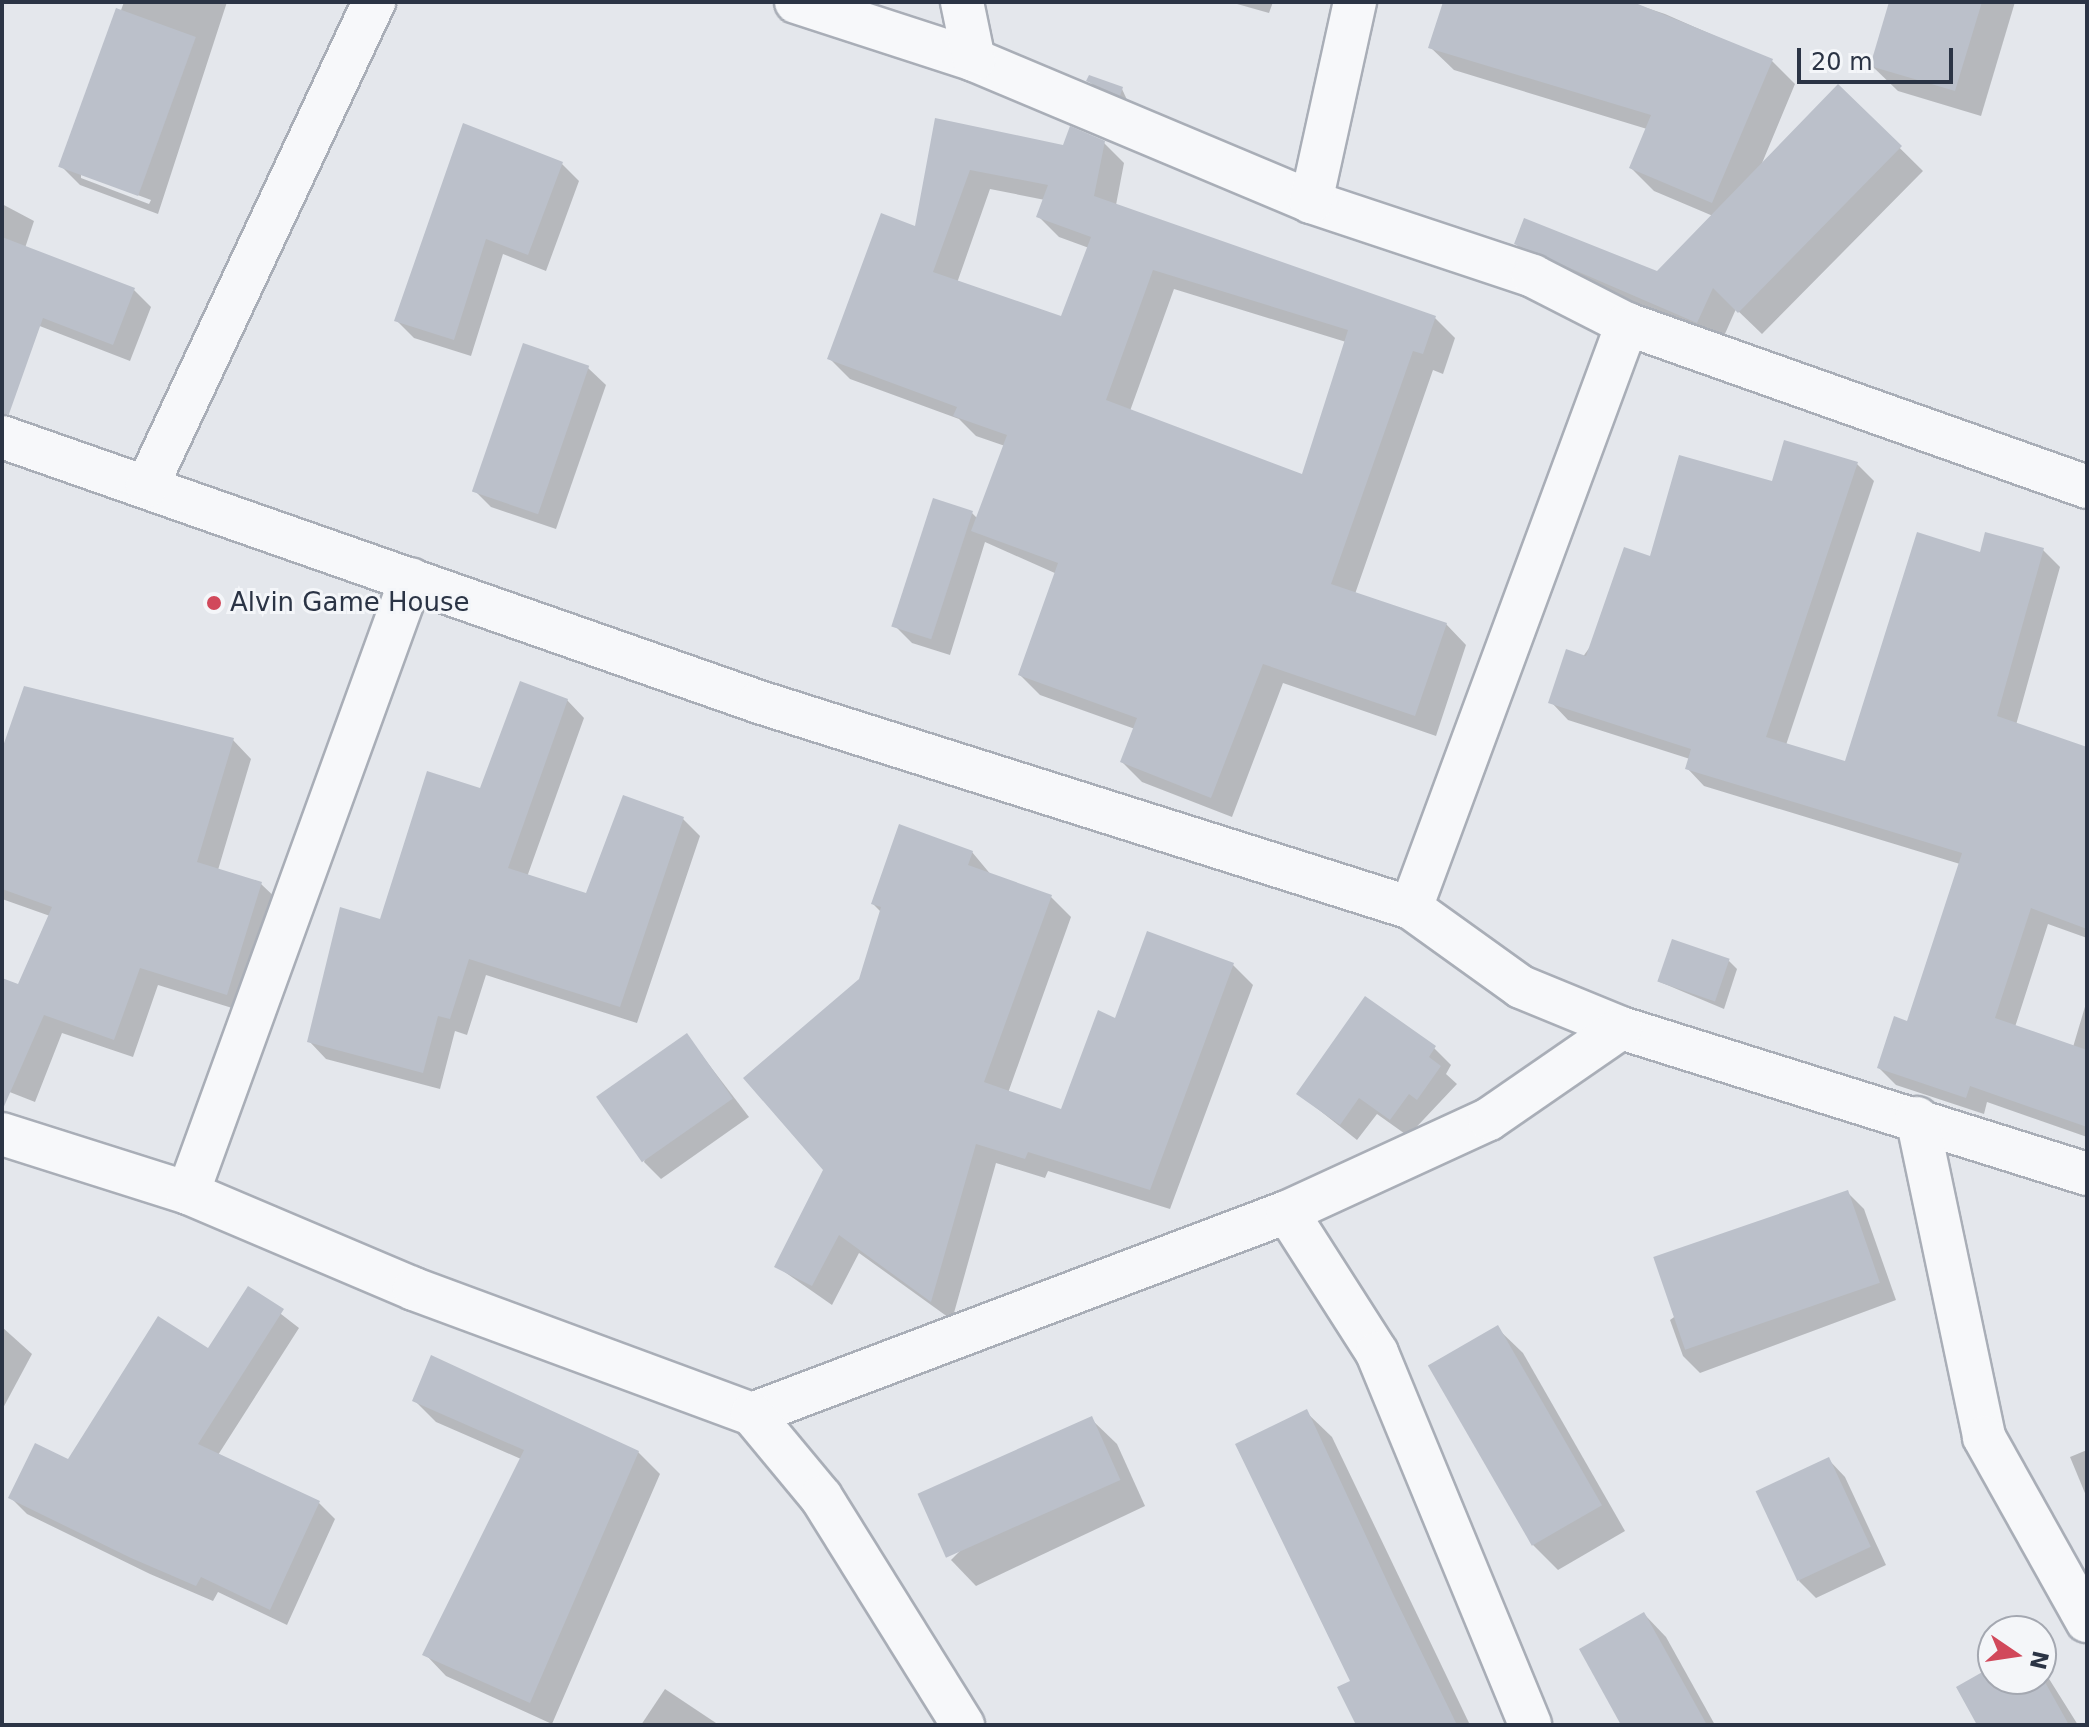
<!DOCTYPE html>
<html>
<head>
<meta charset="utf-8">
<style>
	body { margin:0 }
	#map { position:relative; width:2089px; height:1727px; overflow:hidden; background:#e4e7ec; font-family:"DejaVu Sans",sans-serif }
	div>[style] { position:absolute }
	.shadow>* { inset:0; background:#0003 }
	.building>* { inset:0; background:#bbc0ca; transform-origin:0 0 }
	.roads { filter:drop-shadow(2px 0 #a9aeb7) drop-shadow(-2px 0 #a9aeb7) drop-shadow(0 2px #a9aeb7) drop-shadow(0 -2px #a9aeb7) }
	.street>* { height:42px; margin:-21px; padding:0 21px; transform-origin:21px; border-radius:21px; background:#f7f8fa }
	.dots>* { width:22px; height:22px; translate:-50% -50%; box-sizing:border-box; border:4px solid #f4f6f9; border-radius:50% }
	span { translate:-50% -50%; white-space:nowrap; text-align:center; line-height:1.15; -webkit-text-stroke:6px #f4f6f9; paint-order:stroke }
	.poi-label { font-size:26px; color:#2b3445 }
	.left { translate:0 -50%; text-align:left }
	.frame { position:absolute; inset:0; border:4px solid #2b3445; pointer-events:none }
	.north { position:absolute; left:1977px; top:1615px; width:80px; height:80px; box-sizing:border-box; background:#f4f6f9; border:2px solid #a4a8b1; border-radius:50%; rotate:103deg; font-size:22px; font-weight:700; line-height:32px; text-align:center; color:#2b3445 }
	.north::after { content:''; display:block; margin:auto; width:28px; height:36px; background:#d1495b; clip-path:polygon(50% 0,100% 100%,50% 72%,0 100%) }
	.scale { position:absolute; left:1797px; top:48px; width:156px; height:36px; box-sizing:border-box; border:4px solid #2b3445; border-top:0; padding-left:10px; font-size:24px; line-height:28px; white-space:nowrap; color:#2b3445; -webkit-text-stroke:6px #f4f6f9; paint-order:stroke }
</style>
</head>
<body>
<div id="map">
	<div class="shadow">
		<i style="clip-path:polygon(evenodd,124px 2px,227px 2px,158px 214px,80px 185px,63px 168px,124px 2px,81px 174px,151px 200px,149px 204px,81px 178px,81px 174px)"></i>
		<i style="clip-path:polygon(1230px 2px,1273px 2px,1269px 13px)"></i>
		<i style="clip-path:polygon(1445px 2px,1629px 2px,1665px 14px,1772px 61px,1795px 84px,1760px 168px,1838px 87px,1923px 171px,1762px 334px,1736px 309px,1720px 345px,1539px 267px,1516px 244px,1658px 274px,1713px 216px,1654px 191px,1631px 168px,1647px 129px,1454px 70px,1430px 47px)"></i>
		<i style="clip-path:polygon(1891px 2px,2015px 2px,1981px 116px,1898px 91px,1872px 66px)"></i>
		<i style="clip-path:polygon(1089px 81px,1122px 89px,1128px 102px,1097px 89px)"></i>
		<i style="clip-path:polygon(evenodd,937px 120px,1064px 147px,1104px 143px,1124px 163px,1116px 205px,1435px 318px,1455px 338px,1443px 374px,1433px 370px,1355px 594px,1446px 624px,1466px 645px,1436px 736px,1283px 683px,1232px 817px,1142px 782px,1122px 762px,1135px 729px,1040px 695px,1020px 675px,1057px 574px,985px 542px,950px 655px,912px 643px,895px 626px,972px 513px,978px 519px,1005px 446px,976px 436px,959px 419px,850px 379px,830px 359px,916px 229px,937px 120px,990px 189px,1045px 200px,1039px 217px,1059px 237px,1089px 248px,1062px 319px,957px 283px,990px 189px,937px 120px,1174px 289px,1346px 342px,1303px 477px,1130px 411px,1174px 289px)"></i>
		<i style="clip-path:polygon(562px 164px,579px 181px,546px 271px,503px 254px,471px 356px,414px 338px,397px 321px)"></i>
		<i style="clip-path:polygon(2px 204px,34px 221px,25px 248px,134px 290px,151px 307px,130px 361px,19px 318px,2px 301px)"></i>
		<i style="clip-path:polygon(524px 346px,588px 368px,606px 385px,556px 529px,491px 507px,474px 490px)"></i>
		<i style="clip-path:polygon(1857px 464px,1874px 481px,1786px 745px,1846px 764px,1981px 555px,2043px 550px,2060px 567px,2016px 725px,2087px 749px,2087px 938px,2048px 924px,2015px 1027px,2073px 1047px,2087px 1000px,2087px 1137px,1987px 1102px,1984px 1114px,1896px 1085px,1879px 1068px,1908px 1023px,1960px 864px,1704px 786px,1687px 768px,1690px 759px,1568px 720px,1551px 702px,1652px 559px,1773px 484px)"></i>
		<i style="clip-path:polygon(567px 700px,584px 718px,527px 877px,587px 896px,683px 819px,700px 836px,637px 1023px,486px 975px,467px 1035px,455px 1031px,440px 1089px,326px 1059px,309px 1041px,381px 921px,481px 791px)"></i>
		<i style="clip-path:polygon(233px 740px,251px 759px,218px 870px,261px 884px,280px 902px,245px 1012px,158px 985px,133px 1057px,62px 1033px,35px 1102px,2px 1089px,2px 980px,19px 987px,50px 916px,2px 899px,2px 755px)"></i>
		<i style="clip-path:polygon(972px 852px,992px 876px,1051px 897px,1071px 917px,1008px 1093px,1062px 1112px,1116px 1020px,1233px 965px,1253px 985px,1170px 1209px,1048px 1171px,1045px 1178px,996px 1163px,952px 1320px,859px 1253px,832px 1305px,776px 1266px,825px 1170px,860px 980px,881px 912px,873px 904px)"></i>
		<i style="clip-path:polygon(1729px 961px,1737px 969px,1724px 1009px,1660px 982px)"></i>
		<i style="clip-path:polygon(687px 1036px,749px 1117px,661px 1179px,644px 1162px)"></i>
		<i style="clip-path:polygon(1434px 1048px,1451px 1065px,1446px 1074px,1457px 1084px,1408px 1136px,1377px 1114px,1357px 1140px,1299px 1094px)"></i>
		<i style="clip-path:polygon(1847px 1192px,1864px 1209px,1896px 1300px,1700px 1373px,1683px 1356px,1670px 1320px)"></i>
		<i style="clip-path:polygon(249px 1289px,299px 1328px,218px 1455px,318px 1502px,335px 1519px,287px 1625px,218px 1592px,213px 1601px,150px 1574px,27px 1514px,10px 1497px,68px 1462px,209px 1350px)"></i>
		<i style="clip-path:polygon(2px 1327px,32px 1354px,2px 1410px)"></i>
		<i style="clip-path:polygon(1497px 1328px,1523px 1353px,1625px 1531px,1558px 1570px,1533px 1545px)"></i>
		<i style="clip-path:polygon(414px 1400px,638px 1452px,660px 1474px,552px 1724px,446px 1676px,425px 1654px,521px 1459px,436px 1422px)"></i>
		<i style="clip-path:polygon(1306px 1412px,1332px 1437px,1470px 1725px,1358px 1725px)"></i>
		<i style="clip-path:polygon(1091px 1419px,1117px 1444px,1145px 1506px,976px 1586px,951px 1560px)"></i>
		<i style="clip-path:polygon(2087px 1450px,2087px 1498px,2070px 1457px)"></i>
		<i style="clip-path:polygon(1828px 1459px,1845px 1477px,1886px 1565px,1816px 1598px,1799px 1581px)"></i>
		<i style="clip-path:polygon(1644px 1614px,1666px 1637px,1715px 1725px,1623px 1725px)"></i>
		<i style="clip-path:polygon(2041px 1666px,2078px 1725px,1980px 1725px,1993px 1668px,1993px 1679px,2041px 1679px)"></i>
		<i style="clip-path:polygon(665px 1689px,719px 1725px,641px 1725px)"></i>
	</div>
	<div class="building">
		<i style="clip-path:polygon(1443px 2px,1633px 2px,1773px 59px,1712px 203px,1629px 168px,1651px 115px,1428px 48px)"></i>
		<i style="clip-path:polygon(1889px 2px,1982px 2px,1955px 91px,1870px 66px)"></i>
		<i style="left:116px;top:8px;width:85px;height:169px;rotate:20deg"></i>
		<i style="clip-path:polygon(1089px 75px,1123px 87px,1120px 96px,1086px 81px)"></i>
		<i style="clip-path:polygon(1838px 84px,1902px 146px,1738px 313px,1713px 288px,1697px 323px,1514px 244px,1524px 218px,1657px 271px)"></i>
		<i style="clip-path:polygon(evenodd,935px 118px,1063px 145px,1070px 126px,1105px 141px,1094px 196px,1436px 316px,1423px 354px,1413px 351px,1331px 584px,1447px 623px,1415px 716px,1263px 664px,1211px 798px,1120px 762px,1137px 718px,1018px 675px,1058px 563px,971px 531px,1007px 435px,953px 416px,957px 407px,827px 359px,881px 213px,915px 226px,935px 118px,970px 170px,1048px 185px,1036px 217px,1091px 237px,1061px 316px,933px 272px,970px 170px,935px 118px,1153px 270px,1348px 330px,1302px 474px,1106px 400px,1153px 270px)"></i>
		<i style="clip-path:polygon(463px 123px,563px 162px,528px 255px,486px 239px,454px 340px,394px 321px)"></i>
		<i style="clip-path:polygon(2px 237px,135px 288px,113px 345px,43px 318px,9px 414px,2px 414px)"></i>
		<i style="left:523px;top:343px;width:70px;height:157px;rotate:19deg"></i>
		<i style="clip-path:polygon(1784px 440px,1858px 462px,1766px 737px,1845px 761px,1917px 532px,1980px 552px,1985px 532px,2044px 548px,1997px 716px,2087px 747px,2087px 929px,2031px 908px,1995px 1018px,2087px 1050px,2087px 1127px,1970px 1086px,1966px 1098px,1877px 1068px,1894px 1016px,1907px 1021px,1962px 853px,1685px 769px,1691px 749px,1548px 703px,1566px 649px,1586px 656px,1624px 547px,1650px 556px,1679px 455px,1772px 481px)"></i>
		<i style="left:933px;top:498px;width:42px;height:135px;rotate:18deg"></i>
		<i style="clip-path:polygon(520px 681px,568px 699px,508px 868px,586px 893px,623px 795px,684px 817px,620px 1007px,469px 959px,450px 1019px,438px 1016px,423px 1073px,307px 1042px,340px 907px,380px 919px,427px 771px,480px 788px)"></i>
		<i style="clip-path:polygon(24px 686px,234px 738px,197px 862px,262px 882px,227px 995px,140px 968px,114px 1040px,44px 1015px,2px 1111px,2px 978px,18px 984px,52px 907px,2px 889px,2px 749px)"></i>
		<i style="clip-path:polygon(899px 824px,973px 851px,968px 865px,1052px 895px,984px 1082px,1061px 1109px,1098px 1010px,1115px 1018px,1147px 931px,1234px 963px,1150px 1190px,1028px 1152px,1025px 1159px,976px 1144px,931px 1302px,839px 1235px,812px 1286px,774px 1267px,823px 1170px,743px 1078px,859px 979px,881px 907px,871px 904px)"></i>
		<i style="left:1672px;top:939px;width:61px;height:45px;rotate:19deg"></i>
		<i style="clip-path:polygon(1365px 996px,1436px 1046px,1429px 1057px,1441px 1066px,1417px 1100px,1409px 1094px,1390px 1120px,1359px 1098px,1340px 1125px,1296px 1094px)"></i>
		<i style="left:687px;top:1033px;width:80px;height:111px;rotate:55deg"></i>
		<i style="left:1848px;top:1190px;width:98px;height:206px;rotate:71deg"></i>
		<i style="clip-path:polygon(248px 1286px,284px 1309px,198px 1444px,320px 1501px,270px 1610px,201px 1577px,196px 1586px,131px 1558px,8px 1498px,35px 1443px,68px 1459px,158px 1316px,208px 1348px)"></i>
		<i style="left:1498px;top:1325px;width:208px;height:81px;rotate:60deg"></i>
		<i style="clip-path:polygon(431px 1355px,639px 1451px,530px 1703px,422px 1655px,524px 1450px,412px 1401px)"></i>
		<i style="clip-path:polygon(1307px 1409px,1393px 1594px,1457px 1725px,1356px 1725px,1337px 1687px,1350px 1681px,1235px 1444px)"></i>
		<i style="left:1092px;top:1416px;width:70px;height:191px;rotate:66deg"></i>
		<i style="left:1829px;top:1457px;width:99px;height:81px;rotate:65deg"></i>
		<i style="clip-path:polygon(1644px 1612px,1707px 1725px,1621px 1725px,1579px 1649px)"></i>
		<i style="clip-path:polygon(1993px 1666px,1993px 1679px,2041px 1675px,2069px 1725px,1977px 1725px,1956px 1687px)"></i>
	</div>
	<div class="roads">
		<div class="street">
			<i style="left:796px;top:2px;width:187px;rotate:18deg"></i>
			<i style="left:974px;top:60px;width:366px;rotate:22.8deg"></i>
			<i style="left:1311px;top:202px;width:234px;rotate:18.4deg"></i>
			<i style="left:1533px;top:276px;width:106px;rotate:27.1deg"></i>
			<i style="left:1627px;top:324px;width:488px;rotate:19.5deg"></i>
			<i style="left:962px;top:2px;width:59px;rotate:78.3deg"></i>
			<i style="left:1311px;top:202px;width:205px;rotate:-77.6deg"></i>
			<i style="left:2px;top:437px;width:802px;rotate:19.29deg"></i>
			<i style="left:759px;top:702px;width:684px;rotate:17.53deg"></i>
			<i style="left:1411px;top:908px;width:135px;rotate:35.7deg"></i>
			<i style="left:1521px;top:987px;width:108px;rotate:22.3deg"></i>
			<i style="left:1621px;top:1028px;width:488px;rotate:17.4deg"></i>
			<i style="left:147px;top:486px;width:535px;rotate:-64.87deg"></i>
			<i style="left:1411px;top:908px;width:623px;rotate:-69.7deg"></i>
			<i style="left:1917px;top:1118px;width:326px;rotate:78.1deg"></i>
			<i style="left:1984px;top:1437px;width:211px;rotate:60.8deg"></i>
			<i style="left:2px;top:1134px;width:195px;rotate:17.6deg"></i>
			<i style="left:188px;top:1193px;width:246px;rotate:23deg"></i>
			<i style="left:414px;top:1289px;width:360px;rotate:20.3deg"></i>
			<i style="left:752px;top:1414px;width:572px;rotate:-20.69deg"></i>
			<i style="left:1287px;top:1212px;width:222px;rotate:-24.7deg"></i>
			<i style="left:1489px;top:1119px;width:160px;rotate:-34.6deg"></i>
			<i style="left:188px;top:1193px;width:653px;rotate:-70.04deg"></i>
			<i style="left:1287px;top:1212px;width:167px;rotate:57.4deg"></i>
			<i style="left:1377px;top:1353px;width:402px;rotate:67.6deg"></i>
			<i style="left:752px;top:1414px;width:108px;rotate:50.3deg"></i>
			<i style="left:821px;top:1497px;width:269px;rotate:58.1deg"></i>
		</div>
	</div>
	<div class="dots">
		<i style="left:214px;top:603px;background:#d1495b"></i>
	</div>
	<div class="poi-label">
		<span class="left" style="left:230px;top:603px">Alvin Game House</span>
	</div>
	<div class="frame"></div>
	<div class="north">N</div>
	<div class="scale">20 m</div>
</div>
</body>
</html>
